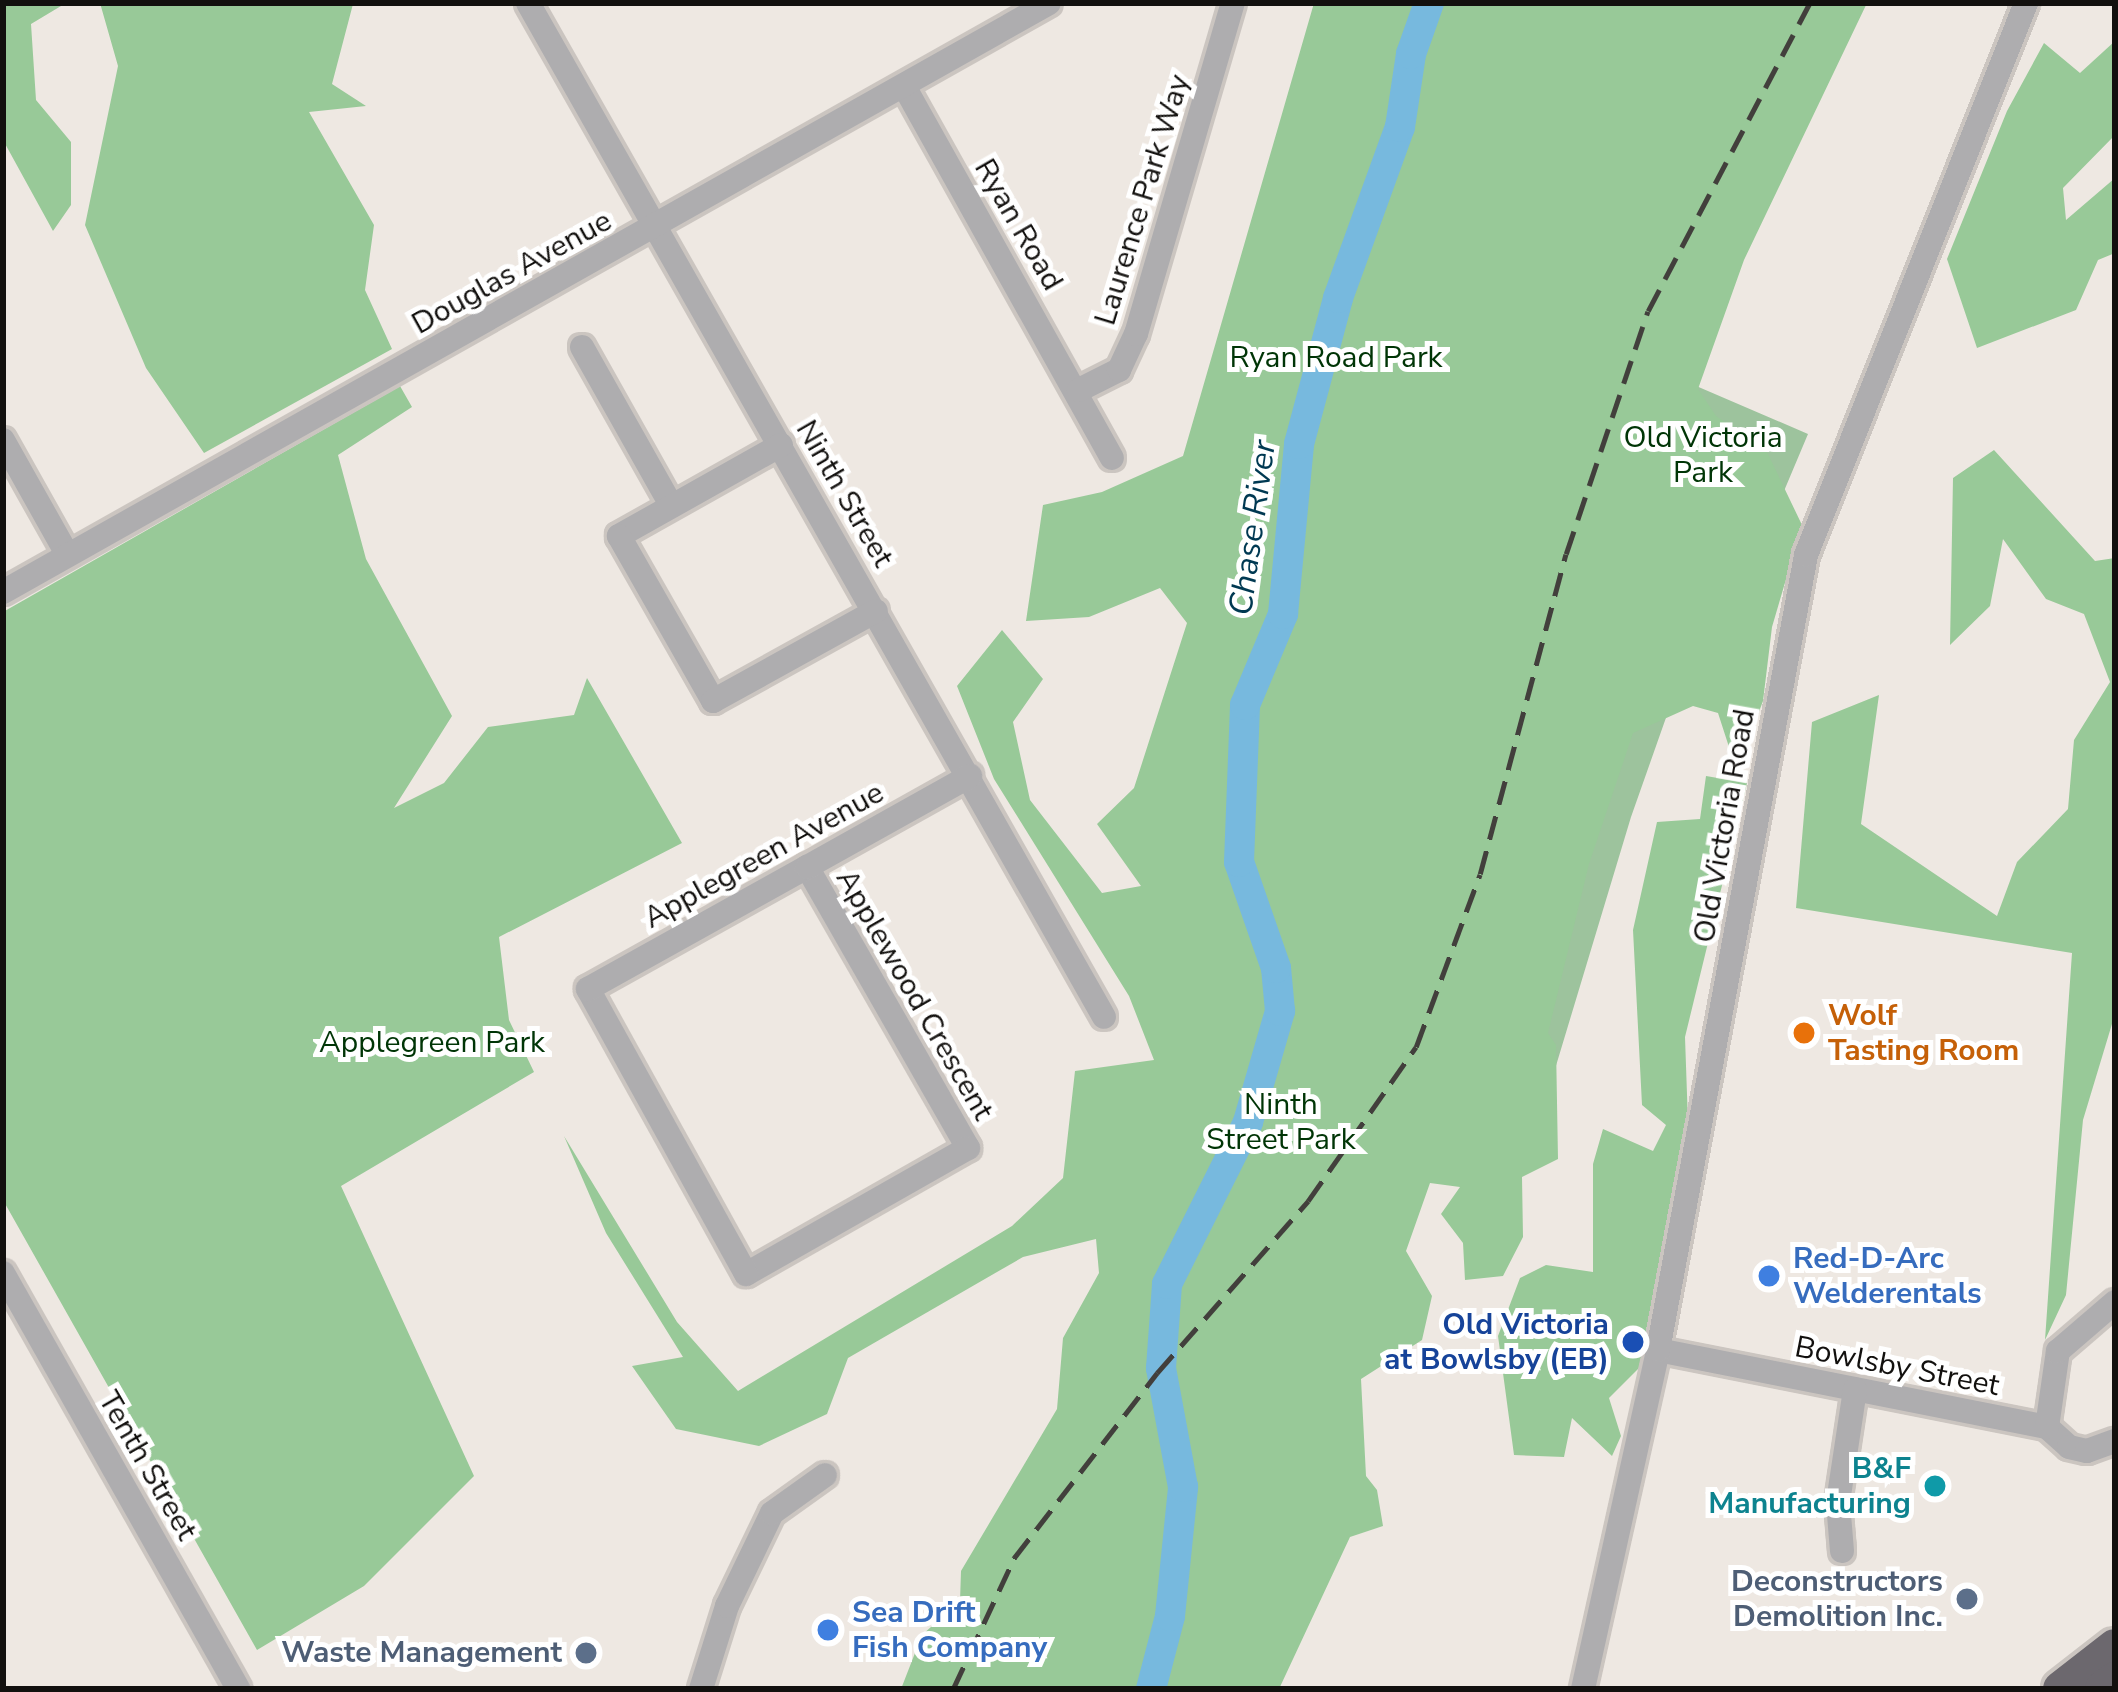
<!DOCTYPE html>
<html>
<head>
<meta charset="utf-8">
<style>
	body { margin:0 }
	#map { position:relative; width:2118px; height:1692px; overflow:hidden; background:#eee8e2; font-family:"Nunito Sans",sans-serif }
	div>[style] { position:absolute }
	.green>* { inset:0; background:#9dc39d }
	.forest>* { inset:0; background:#98c998 }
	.river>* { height:30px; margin:-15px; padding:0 15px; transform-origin:15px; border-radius:15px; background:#77b9de }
	.roads { filter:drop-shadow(3px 0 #cbc5c0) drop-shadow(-3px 0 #cbc5c0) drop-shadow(0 3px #cbc5c0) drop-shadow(0 -3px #cbc5c0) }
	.minor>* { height:24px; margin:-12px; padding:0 12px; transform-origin:12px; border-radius:12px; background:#aeadaf }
	.highway>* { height:36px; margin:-18px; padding:0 18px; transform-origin:18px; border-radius:18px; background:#6c686e }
	.rail>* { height:4.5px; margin-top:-2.25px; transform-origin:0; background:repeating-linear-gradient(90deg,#423f3c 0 24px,transparent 0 36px) }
	.dots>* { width:33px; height:33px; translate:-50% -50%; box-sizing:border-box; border:6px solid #fff; border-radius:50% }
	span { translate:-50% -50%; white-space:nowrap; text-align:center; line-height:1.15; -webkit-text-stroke:10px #fff; paint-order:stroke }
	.street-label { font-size:30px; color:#12100e }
	.park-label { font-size:30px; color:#003506 }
	.food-label { font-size:30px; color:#c56008; font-weight:700 }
	.left { translate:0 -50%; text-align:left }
	.shop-label { font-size:30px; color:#366cbe; font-weight:700 }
	.transit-label { font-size:30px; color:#164399; font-weight:700 }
	.right { translate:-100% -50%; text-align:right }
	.culture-label { font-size:30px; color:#0d838f; font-weight:700 }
	.service-label { font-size:30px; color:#4e5e75; font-weight:700 }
	.water-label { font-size:33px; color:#003952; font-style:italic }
	.frame { position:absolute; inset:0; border:6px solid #12100e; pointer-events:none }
</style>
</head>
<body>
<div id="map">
	<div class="green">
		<i style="clip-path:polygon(1666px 373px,1808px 434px,1763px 541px,1741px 505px,1631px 817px,1533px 1142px,1484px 995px)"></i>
	</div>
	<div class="forest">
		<i style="clip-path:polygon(3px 3px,66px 3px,31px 24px,36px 100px,71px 142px,71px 205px,53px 231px,3px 140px)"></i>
		<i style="clip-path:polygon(100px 3px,353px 4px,332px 84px,366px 106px,309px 112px,374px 225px,365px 290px,392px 349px,204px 453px,146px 368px,85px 225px,118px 66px)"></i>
		<i style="clip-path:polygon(1314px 3px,1867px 3px,1744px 260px,1698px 389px,1716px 416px,1767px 452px,1802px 525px,1772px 627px,1763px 701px,1746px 746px,1729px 747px,1718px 713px,1693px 706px,1633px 733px,1589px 864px,1548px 1033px,1556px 1045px,1558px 1159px,1522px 1177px,1523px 1237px,1503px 1276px,1465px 1280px,1463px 1243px,1441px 1214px,1460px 1187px,1430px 1183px,1406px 1251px,1432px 1296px,1422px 1340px,1361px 1379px,1366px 1476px,1377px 1490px,1383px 1526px,1350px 1537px,1279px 1689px,901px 1689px,922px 1635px,960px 1601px,961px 1571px,1057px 1409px,1063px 1338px,1099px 1273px,1096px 1239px,1023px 1257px,848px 1358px,827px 1414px,759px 1446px,676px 1429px,632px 1366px,683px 1357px,606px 1233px,564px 1136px,677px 1322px,738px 1391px,1012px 1226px,1063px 1178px,1075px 1071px,1154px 1060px,1129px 996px,994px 779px,957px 686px,1002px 630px,1043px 679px,1013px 722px,1030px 800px,1102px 893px,1141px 886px,1097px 824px,1134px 788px,1187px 623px,1160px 588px,1089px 617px,1026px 621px,1043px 505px,1102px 492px,1183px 456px)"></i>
		<i style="clip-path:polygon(2115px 41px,2115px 135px,2063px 188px,2066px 220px,2115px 178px,2115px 253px,2098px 260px,2076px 310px,1977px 348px,1947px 259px,2007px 111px,2044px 43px,2080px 73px)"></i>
		<i style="clip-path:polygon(400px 386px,412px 407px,338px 455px,366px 559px,452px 716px,394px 808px,444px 783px,488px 727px,574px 715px,587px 678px,682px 843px,499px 937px,509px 1020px,534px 1072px,341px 1186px,474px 1476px,364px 1586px,257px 1650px,3px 1200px,3px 612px)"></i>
		<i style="clip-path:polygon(1994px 450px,2095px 561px,2115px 558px,2115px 1014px,2083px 1120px,2066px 1295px,2045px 1340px,2072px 953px,1796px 908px,1812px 722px,1879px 695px,1861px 824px,1997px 916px,2017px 862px,2068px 809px,2074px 740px,2110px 682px,2084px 614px,2046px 599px,2003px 539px,1990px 606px,1950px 645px,1953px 478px)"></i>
		<i style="clip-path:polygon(1706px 776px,1747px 783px,1685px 1037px,1688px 1123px,1639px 1368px,1609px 1398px,1621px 1436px,1612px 1456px,1572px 1418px,1564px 1457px,1514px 1455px,1498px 1336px,1520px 1278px,1546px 1265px,1593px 1272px,1593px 1164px,1603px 1129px,1653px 1151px,1666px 1125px,1642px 1105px,1633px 930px,1657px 822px,1700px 819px)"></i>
	</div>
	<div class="river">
		<i style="left:1151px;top:1689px;width:75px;rotate:-75.4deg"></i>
		<i style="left:1170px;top:1616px;width:130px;rotate:-84.2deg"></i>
		<i style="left:1183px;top:1487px;width:121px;rotate:-100.5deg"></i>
		<i style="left:1161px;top:1368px;width:84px;rotate:-85.9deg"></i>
		<i style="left:1167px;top:1284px;width:181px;rotate:-63.4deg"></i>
		<i style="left:1248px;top:1122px;width:116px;rotate:-73.9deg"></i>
		<i style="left:1280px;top:1011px;width:43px;rotate:-95.3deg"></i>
		<i style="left:1276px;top:968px;width:112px;rotate:-109.2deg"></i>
		<i style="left:1239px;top:862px;width:157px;rotate:-87.8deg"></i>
		<i style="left:1245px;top:705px;width:99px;rotate:-67.3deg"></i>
		<i style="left:1283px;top:614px;width:171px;rotate:-84.6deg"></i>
		<i style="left:1299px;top:444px;width:151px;rotate:-75deg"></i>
		<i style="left:1338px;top:298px;width:182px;rotate:-70.1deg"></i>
		<i style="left:1400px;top:127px;width:74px;rotate:-81.4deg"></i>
		<i style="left:1411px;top:54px;width:54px;rotate:-70.6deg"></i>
	</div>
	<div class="roads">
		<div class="minor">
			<i style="left:528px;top:3px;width:1166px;rotate:60.4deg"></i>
			<i style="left:904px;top:86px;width:426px;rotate:60.8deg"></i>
			<i style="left:582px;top:347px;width:181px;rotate:60.6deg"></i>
			<i style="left:1079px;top:390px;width:45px;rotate:-26.6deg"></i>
			<i style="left:1119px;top:370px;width:40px;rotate:-65deg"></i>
			<i style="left:1136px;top:334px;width:345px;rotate:-73.7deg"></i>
			<i style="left:3px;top:440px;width:131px;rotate:60.7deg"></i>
			<i style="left:781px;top:445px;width:186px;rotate:150.7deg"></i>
			<i style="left:619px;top:536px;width:190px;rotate:60.3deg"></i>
			<i style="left:713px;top:701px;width:186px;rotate:-28.9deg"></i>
			<i style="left:3px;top:592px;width:1200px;rotate:-29.38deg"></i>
			<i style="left:807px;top:867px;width:324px;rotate:60.2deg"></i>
			<i style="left:968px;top:1148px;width:255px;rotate:150.4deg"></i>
			<i style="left:746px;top:1274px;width:326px;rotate:-119deg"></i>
			<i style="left:588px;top:989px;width:251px;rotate:-29.1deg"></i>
			<i style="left:807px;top:867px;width:187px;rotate:-29.2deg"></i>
			<i style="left:3px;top:1273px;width:478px;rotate:60.5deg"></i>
			<i style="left:1658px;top:1350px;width:397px;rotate:11.2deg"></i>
			<i style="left:2047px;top:1427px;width:30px;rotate:42deg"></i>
			<i style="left:2069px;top:1447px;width:18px;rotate:13deg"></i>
			<i style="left:2087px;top:1451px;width:30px;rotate:-20deg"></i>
			<i style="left:2047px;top:1427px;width:77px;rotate:-81.8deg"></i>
			<i style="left:2058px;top:1351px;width:75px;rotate:-40.7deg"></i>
			<i style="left:1842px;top:1551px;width:49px;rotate:-94.7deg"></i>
			<i style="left:1838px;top:1502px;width:114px;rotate:-81.4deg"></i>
			<i style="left:701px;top:1689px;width:87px;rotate:-72.6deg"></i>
			<i style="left:727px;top:1606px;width:103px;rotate:-64.2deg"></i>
			<i style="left:772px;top:1513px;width:65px;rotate:-35.6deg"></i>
			<i style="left:1583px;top:1689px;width:347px;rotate:-77.5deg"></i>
			<i style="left:1658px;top:1350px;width:809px;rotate:-79.45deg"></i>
			<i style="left:1806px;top:555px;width:594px;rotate:-68.27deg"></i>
		</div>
		<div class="highway">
			<i style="left:2061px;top:1689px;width:68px;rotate:-37.9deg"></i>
			<i style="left:2103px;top:1689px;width:15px;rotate:-37deg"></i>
		</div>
	</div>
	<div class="rail">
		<i style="left:953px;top:1689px;width:145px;rotate:-65deg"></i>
		<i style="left:1014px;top:1558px;width:234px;rotate:-52.3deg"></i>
		<i style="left:1157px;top:1373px;width:229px;rotate:-48.7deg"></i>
		<i style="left:1308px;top:1201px;width:188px;rotate:-55deg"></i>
		<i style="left:1416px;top:1047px;width:184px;rotate:-69.7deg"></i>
		<i style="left:1480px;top:874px;width:331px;rotate:-75deg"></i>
		<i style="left:1566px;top:554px;width:256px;rotate:-71.4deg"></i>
		<i style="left:1648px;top:311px;width:348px;rotate:-62.3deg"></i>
	</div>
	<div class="dots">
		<i style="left:1804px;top:1033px;background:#e8710a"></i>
		<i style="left:1769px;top:1276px;background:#3f7fe0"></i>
		<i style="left:1633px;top:1342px;background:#1a4fb4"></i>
		<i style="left:1935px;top:1486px;background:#0f9aa8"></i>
		<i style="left:1967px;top:1599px;background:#5c6f8a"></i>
		<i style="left:828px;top:1630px;background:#3f7fe0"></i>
		<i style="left:586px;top:1653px;background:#5c6f8a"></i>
	</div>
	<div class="street-label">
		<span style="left:1143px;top:200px;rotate:-73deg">Laurence Park Way</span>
		<span style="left:1018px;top:225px;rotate:60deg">Ryan Road</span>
		<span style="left:512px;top:273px;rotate:-29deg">Douglas Avenue</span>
		<span style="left:844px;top:494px;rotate:60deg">Ninth Street</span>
		<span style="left:1725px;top:826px;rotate:-80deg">Old Victoria Road</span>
		<span style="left:764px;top:856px;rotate:-29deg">Applegreen Avenue</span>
		<span style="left:914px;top:995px;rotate:60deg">Applewood Crescent</span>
		<span style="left:1897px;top:1367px;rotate:11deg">Bowlsby Street</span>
		<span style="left:147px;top:1466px;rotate:60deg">Tenth Street</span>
	</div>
	<div class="park-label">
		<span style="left:1336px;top:358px">Ryan Road Park</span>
		<span style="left:1703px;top:455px">Old Victoria<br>Park</span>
		<span style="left:432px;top:1043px">Applegreen Park</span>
		<span style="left:1281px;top:1122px">Ninth<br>Street Park</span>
	</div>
	<div class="food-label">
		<span class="left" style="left:1828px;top:1033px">Wolf<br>Tasting Room</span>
	</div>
	<div class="shop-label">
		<span class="left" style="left:1793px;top:1276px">Red-D-Arc<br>Welderentals</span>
		<span class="left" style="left:852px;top:1630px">Sea Drift<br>Fish Company</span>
	</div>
	<div class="transit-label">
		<span class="right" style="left:1609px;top:1342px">Old Victoria<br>at Bowlsby (EB)</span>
	</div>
	<div class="culture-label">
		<span class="right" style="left:1911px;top:1486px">B&amp;F<br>Manufacturing</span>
	</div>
	<div class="service-label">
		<span class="right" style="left:1943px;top:1599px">Deconstructors<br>Demolition Inc.</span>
		<span class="right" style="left:562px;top:1653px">Waste Management</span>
	</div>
	<div class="water-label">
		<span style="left:1253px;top:528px;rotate:-82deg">Chase River</span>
	</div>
	<div class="frame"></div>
</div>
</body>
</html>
